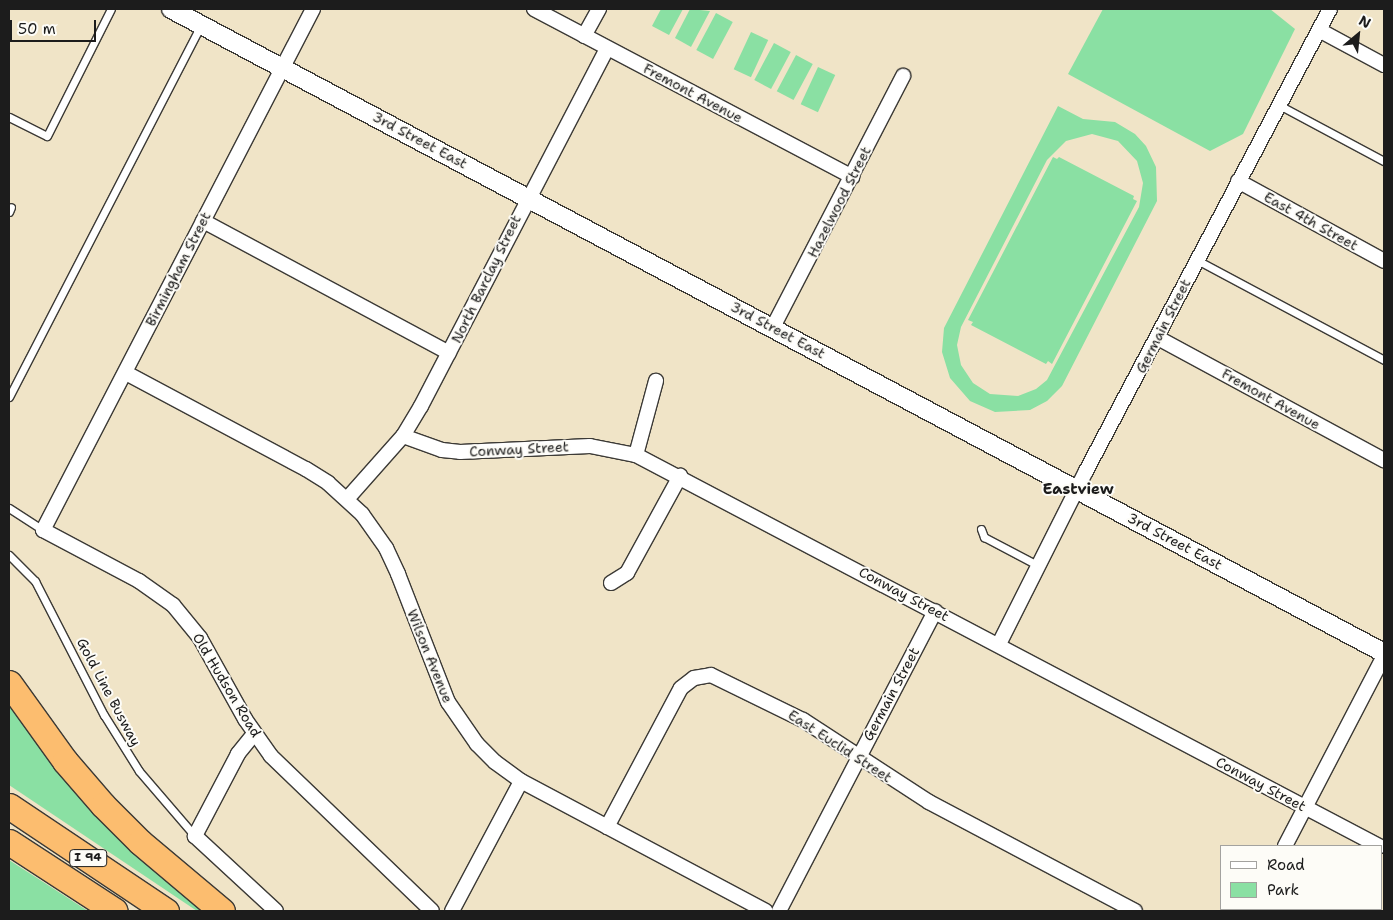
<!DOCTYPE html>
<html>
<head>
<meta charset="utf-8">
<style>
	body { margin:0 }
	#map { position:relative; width:1393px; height:920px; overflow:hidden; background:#f0e4c7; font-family:"Shantell Sans",sans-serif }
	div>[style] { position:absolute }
	.green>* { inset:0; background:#8ae0a3; transform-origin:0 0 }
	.roads { filter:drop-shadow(1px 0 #3c3a36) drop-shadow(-1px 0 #3c3a36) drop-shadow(0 1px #3c3a36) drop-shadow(0 -1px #3c3a36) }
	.service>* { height:7px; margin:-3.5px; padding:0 3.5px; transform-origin:3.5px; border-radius:3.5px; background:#fff }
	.minor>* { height:14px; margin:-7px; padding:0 7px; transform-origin:7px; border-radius:7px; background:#fff }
	.tertiary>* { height:18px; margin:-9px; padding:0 9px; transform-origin:9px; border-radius:9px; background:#fff }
	.motorway>* { height:25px; margin:-12.5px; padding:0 12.5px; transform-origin:12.5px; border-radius:12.5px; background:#fcbd6f }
	span { translate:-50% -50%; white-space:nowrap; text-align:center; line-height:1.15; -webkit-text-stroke:4px #fdfcf7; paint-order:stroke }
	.shield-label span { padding:1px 4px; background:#fdfcf7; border:1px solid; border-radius:4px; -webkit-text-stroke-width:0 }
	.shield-label { font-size:12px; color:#1c1c1c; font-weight:700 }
	.street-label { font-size:14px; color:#1c1c1c }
	.neighbourhood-label { font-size:15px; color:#1c1c1c; font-weight:700 }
	.frame { position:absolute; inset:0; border:10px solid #1c1c1c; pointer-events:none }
	.legend { position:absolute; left:1220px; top:845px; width:162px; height:65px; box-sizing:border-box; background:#fdfcf7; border:1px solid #a3a29f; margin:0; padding:6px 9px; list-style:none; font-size:15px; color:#1c1c1c }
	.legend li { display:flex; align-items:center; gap:10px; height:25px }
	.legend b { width:25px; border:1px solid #a3a29f }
	.north { position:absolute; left:1333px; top:10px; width:50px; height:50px; -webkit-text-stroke:4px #fdfcf7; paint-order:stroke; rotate:28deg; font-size:14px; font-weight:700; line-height:20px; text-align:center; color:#1c1c1c }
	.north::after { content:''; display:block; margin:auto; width:18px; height:22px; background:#1c1c1c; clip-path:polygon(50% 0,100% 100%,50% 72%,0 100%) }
	.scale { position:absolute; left:10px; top:20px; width:86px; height:22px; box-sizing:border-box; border:2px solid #1c1c1c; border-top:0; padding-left:6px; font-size:15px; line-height:18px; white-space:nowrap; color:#1c1c1c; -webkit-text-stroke:4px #fdfcf7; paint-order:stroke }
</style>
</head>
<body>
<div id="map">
	<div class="green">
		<i style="clip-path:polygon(661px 9px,683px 9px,669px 35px,652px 26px)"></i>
		<i style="clip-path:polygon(690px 9px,710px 11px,691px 47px,675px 38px)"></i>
		<i style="clip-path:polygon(1103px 9px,1270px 9px,1295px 29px,1243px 134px,1210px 151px,1068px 74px)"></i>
		<i style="left:716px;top:13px;width:19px;height:42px;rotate:28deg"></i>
		<i style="left:751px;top:32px;width:19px;height:41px;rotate:25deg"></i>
		<i style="left:774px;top:43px;width:19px;height:42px;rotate:28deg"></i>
		<i style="left:796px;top:55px;width:19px;height:41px;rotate:28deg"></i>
		<i style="left:818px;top:67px;width:19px;height:41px;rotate:25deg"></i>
		<i style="clip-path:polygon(evenodd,1058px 106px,1083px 119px,1115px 122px,1135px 134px,1146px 146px,1156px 167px,1157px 201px,1062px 386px,1047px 401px,1030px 410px,995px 412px,970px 401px,950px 378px,942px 352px,944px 328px,1058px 106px,1092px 134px,1118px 141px,1137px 161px,1143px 183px,1139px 207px,1047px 380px,1036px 389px,1018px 396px,990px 394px,973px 383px,961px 365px,957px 345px,961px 327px,1047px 160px,1066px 141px,1092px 134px)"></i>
		<i style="clip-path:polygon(1053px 157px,1057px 159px,1059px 157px,1134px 196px,1133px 199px,1137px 201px,1052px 364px,1048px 361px,1046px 364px,971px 325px,973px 322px,968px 320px)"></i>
		<i style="clip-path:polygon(9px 689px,216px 911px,197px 911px,9px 785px)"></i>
		<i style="clip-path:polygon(9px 860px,37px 878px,88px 911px,9px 911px)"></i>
	</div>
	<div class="roads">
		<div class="service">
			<i style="left:1279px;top:105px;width:119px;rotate:28.1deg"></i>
			<i style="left:9px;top:117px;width:42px;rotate:26.6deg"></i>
			<i style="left:47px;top:136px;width:142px;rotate:-63.3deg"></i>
			<i style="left:9px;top:212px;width:5px;rotate:-68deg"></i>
			<i style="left:1197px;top:260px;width:212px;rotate:28.1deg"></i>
			<i style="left:9px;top:397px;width:419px;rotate:-62.7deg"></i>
			<i style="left:9px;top:508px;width:40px;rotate:32.9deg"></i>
			<i style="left:981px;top:529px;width:9px;rotate:69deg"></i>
			<i style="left:984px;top:537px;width:62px;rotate:27.8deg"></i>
			<i style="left:9px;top:555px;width:37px;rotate:45deg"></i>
			<i style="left:35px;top:581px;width:151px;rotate:62.8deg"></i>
			<i style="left:104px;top:715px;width:66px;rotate:58deg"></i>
			<i style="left:139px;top:771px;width:86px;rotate:49.3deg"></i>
		</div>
		<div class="minor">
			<i style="left:313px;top:9px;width:587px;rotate:117.39deg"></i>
			<i style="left:43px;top:530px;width:109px;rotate:28deg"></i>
			<i style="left:139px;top:581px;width:42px;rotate:35.2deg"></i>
			<i style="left:173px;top:605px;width:43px;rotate:50.7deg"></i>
			<i style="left:200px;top:638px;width:93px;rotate:60.9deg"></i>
			<i style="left:245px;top:719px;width:45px;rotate:54.9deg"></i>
			<i style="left:271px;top:756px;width:223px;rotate:43.9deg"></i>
			<i style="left:534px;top:9px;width:360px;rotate:27.8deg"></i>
			<i style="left:1319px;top:30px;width:74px;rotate:28.3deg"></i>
			<i style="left:584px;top:36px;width:31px;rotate:-61deg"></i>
			<i style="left:1238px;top:181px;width:166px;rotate:28.7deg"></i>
			<i style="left:203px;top:221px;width:279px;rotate:28.2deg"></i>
			<i style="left:773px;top:327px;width:283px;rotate:-62.6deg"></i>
			<i style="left:1158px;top:338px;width:257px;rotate:28.4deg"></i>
			<i style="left:126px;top:373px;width:204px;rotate:28.1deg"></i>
			<i style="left:306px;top:469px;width:26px;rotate:32deg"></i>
			<i style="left:328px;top:483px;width:46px;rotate:42.4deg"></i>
			<i style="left:362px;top:514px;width:42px;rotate:54.8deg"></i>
			<i style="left:386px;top:548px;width:29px;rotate:65deg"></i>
			<i style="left:398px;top:574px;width:137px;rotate:68.7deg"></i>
			<i style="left:448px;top:702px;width:51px;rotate:55.4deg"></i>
			<i style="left:477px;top:744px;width:25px;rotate:45deg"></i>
			<i style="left:495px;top:762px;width:32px;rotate:36deg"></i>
			<i style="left:521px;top:781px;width:277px;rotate:28deg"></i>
			<i style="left:403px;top:436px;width:41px;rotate:19.7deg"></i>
			<i style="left:442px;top:450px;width:18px;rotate:6deg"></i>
			<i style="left:460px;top:452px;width:130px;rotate:-2.6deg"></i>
			<i style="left:590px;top:446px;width:47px;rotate:11.1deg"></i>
			<i style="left:636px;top:455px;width:840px;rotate:27.76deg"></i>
			<i style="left:636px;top:455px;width:77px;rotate:-74.9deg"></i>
			<i style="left:347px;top:499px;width:84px;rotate:-48.4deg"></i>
			<i style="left:403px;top:436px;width:35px;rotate:-59deg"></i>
			<i style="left:421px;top:406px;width:403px;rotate:-62.5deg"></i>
			<i style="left:611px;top:583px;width:19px;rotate:-32deg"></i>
			<i style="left:627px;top:573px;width:111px;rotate:-61.3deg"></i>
			<i style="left:999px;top:644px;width:194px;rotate:-63.3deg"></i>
			<i style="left:1086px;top:471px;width:522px;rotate:-62.16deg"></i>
			<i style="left:254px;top:734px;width:26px;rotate:129deg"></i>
			<i style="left:238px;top:754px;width:93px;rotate:117.7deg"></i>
			<i style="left:195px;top:836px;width:110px;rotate:42.8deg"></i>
			<i style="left:607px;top:827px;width:157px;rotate:-62deg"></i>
			<i style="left:681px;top:688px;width:16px;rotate:-38deg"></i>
			<i style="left:694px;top:678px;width:17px;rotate:-10deg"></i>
			<i style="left:711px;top:675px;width:102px;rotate:26.1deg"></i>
			<i style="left:803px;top:720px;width:150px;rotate:33.1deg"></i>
			<i style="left:929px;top:802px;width:233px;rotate:27.9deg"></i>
			<i style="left:1285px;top:846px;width:214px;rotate:-62.5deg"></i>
			<i style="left:452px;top:911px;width:147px;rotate:-62deg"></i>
			<i style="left:779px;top:911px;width:338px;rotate:-62.5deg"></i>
			<i style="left:1250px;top:911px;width:3px;rotate:-45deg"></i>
		</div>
		<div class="tertiary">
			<i style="left:171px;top:9px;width:1373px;rotate:27.96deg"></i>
		</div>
		<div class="motorway">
			<i style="left:9px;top:683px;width:96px;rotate:54.3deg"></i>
			<i style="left:65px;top:761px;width:58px;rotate:49.2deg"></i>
			<i style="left:103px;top:805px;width:52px;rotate:45deg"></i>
			<i style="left:140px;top:842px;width:107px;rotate:40.1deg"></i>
			<i style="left:9px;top:806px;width:189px;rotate:33.8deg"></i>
			<i style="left:9px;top:842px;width:126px;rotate:33.1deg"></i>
		</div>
	</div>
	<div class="shield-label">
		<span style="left:88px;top:858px">I 94</span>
	</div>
	<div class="street-label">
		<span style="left:693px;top:93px;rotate:28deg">Fremont Avenue</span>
		<span style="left:420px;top:140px;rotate:28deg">3rd Street East</span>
		<span style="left:839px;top:202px;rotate:-63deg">Hazelwood Street</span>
		<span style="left:1311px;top:221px;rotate:29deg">East 4th Street</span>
		<span style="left:178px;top:269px;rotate:-63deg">Birmingham Street</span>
		<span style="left:486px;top:279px;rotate:-64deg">North Barclay Street</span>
		<span style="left:1163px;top:326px;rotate:-63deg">Germain Street</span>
		<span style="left:778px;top:330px;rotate:28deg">3rd Street East</span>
		<span style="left:1271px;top:399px;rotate:29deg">Fremont Avenue</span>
		<span style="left:519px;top:449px;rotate:-3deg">Conway Street</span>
		<span style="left:1175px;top:541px;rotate:28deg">3rd Street East</span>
		<span style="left:904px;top:594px;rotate:28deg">Conway Street</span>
		<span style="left:430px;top:656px;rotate:68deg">Wilson Avenue</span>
		<span style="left:227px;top:685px;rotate:59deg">Old Hudson Road</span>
		<span style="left:109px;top:692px;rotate:62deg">Gold Line Busway</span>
		<span style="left:891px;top:694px;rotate:-62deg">Germain Street</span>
		<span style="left:840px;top:746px;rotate:33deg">East Euclid Street</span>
		<span style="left:1261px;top:784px;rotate:28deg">Conway Street</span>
	</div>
	<div class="neighbourhood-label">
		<span style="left:1078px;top:490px">Eastview</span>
	</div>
	<div class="frame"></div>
	<ul class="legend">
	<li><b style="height:6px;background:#fff"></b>Road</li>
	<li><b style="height:14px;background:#8ae0a3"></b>Park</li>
	</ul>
	<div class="north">N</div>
	<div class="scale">50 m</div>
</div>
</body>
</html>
